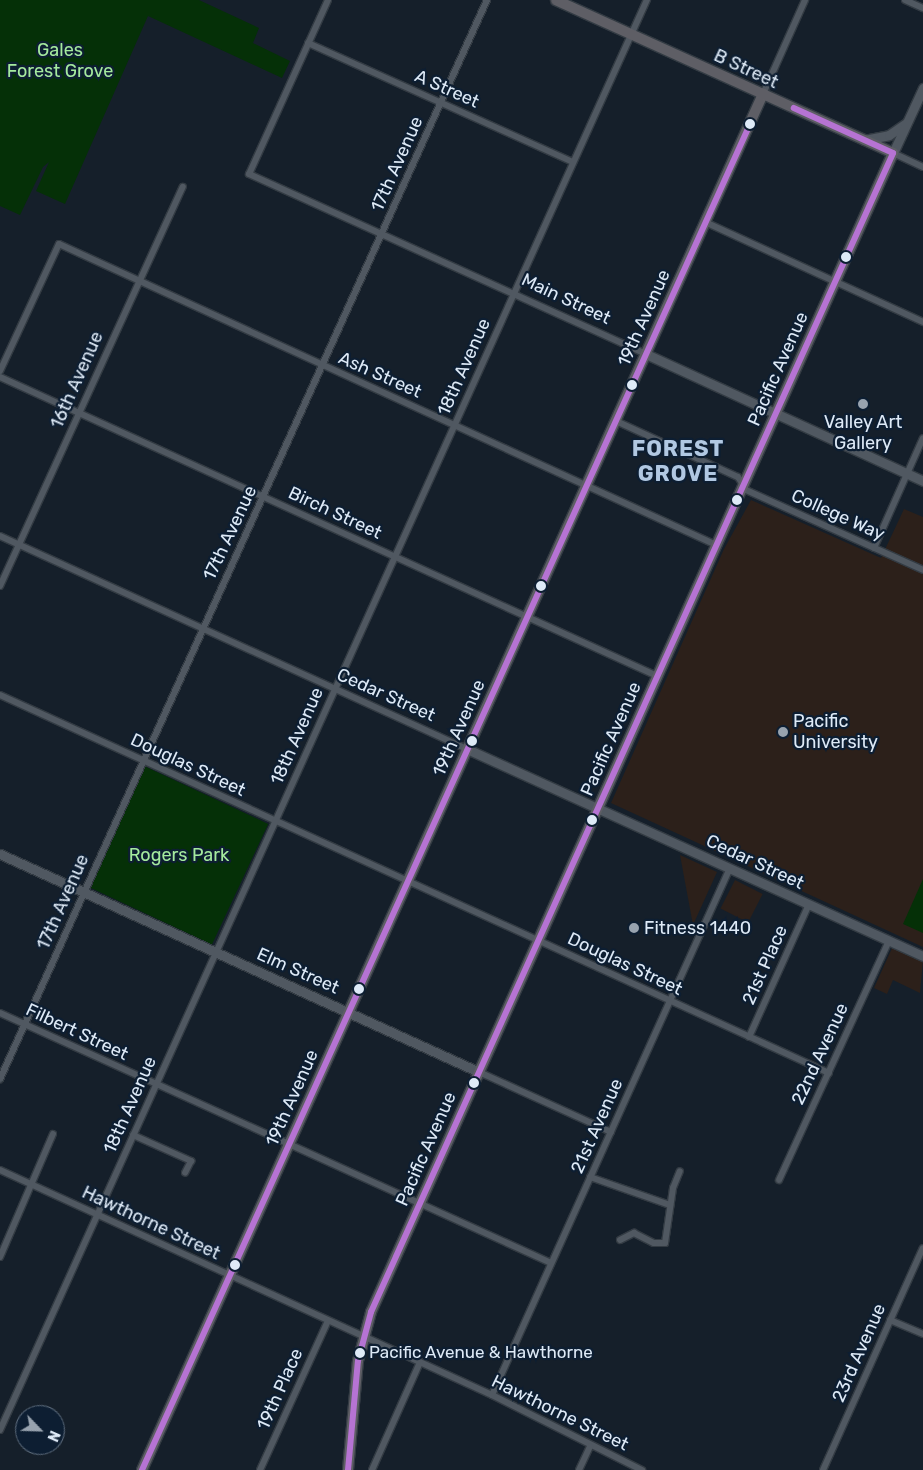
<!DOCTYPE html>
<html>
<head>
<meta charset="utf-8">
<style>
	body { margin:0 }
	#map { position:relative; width:923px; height:1470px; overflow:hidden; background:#151f2a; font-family:Rubik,sans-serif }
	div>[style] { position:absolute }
	.education>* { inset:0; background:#2c201a; transform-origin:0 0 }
	.green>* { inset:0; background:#053007; transform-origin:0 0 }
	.roads { filter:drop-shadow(1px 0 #333b43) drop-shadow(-1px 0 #333b43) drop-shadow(0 1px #333b43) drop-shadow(0 -1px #333b43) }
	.street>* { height:6px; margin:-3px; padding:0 3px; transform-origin:3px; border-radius:3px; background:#505861 }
	.secondary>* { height:9px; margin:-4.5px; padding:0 4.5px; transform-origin:4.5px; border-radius:4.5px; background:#505861 }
	.primary>* { height:10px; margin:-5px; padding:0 5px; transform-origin:5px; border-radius:5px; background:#5e5e65 }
	.bus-1>* { height:6px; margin:-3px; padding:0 3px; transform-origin:3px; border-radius:3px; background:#b673d3 }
	.dots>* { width:14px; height:14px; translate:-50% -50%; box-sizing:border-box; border:2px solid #0d1e32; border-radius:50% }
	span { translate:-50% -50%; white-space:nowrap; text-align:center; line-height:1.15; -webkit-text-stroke:4.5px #0d1e32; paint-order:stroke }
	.bus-label { font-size:17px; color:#deeaf7 }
	.left { translate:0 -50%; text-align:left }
	.park-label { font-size:18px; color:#a5ea9e }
	.street-label { font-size:18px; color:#deeaf7 }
	.poi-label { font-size:18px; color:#deeaf7 }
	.district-label { font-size:22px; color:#b1c8e2; font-weight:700; letter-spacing:1px }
	.north { position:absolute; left:15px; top:1405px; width:50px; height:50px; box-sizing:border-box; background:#0d1e32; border:1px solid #617081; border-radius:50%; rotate:114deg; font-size:14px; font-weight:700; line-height:20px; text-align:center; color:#deeaf7 }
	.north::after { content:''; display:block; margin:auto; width:18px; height:22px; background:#98a3af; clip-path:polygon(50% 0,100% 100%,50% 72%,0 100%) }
</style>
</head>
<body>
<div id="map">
	<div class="education">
		<i style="clip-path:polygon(751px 500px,881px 558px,904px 509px,923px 517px,923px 947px,611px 803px,724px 549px)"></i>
		<i style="clip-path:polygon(680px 855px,717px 872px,693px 925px)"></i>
		<i style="left:735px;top:880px;width:31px;height:32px;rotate:27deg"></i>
		<i style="clip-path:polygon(893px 946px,923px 960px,920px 993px,893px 980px,887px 994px,874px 988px)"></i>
	</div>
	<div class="green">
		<i style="clip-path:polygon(0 0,199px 0,259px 28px,253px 43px,290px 61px,282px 78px,148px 16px,65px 204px,36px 191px,49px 162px,43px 167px,20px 215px,0 206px)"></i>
		<i style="left:144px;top:766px;width:137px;height:133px;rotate:25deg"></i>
		<i style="clip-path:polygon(923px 879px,923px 933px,903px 924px)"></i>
	</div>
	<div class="roads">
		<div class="street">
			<i style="left:328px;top:0;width:191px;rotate:114.4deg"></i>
			<i style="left:249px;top:174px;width:436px;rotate:24.4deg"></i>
			<i style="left:905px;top:0;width:20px;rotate:24deg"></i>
			<i style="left:308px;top:43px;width:290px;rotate:24.2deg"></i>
			<i style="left:763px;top:94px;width:103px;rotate:-65.9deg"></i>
			<i style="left:893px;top:153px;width:33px;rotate:25deg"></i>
			<i style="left:705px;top:222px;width:240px;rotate:24.6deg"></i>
			<i style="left:0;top:371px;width:140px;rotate:-65.1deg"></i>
			<i style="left:59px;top:244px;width:723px;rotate:24.61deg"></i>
			<i style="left:0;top:377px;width:722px;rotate:24.47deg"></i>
			<i style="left:616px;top:421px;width:134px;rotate:24.7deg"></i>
			<i style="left:738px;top:477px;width:15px;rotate:58deg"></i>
			<i style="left:746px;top:490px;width:194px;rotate:24.3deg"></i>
			<i style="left:0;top:536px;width:513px;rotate:24.52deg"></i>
			<i style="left:874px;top:548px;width:120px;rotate:-66deg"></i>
			<i style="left:0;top:586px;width:439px;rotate:-65.4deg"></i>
			<i style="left:0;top:695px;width:911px;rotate:24.51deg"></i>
			<i style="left:0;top:1013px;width:605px;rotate:24.4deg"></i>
			<i style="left:749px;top:1037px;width:146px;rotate:-65.7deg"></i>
			<i style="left:479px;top:1072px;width:145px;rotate:24.4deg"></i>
			<i style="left:0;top:1079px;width:1184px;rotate:-65.71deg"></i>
			<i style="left:133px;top:1135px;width:64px;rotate:24.1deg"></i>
			<i style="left:191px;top:1161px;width:13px;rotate:117deg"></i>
			<i style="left:0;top:1170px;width:541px;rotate:24.58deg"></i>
			<i style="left:492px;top:1395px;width:168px;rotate:26.6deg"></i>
			<i style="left:590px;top:1177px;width:85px;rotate:19.3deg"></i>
			<i style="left:779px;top:1180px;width:263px;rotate:-65.3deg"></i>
			<i style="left:620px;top:1240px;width:16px;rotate:-27deg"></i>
			<i style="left:634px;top:1233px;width:22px;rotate:27deg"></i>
			<i style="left:654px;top:1243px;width:11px"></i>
			<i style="left:665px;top:1243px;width:56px;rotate:-81.7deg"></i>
			<i style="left:673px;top:1188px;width:18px;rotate:-68deg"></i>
			<i style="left:0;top:1257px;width:134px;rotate:-66.7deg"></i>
			<i style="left:890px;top:1320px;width:36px;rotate:23deg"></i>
			<i style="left:492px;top:1395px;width:578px;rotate:-65.7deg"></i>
			<i style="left:0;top:1430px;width:1570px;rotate:-65.66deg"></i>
			<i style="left:260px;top:1470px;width:164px;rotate:-65.5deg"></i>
			<i style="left:372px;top:1470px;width:118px;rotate:-66deg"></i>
			<i style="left:579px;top:1470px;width:26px;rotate:-65deg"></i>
			<i style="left:823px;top:1470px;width:243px;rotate:-65.8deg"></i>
		</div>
		<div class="secondary">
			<i style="left:864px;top:140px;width:25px;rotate:-11deg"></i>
			<i style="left:889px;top:135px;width:19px;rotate:-35deg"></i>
			<i style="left:893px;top:153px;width:72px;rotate:-65.2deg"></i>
			<i style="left:646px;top:354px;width:305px;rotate:24.6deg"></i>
			<i style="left:467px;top:749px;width:501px;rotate:24.42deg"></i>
			<i style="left:0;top:854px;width:526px;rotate:24.47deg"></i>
		</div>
		<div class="primary">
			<i style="left:142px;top:1470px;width:1510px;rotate:-65.71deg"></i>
			<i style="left:348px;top:1470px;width:109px;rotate:-84.8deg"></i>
			<i style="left:358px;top:1361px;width:51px;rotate:-75.1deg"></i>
			<i style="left:371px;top:1312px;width:1271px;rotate:-65.75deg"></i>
			<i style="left:893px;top:153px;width:370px;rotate:-155.6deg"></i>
		</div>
	</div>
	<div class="bus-1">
		<i style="left:142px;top:1470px;width:1477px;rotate:-65.69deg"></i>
		<i style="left:348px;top:1470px;width:109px;rotate:-84.8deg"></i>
		<i style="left:358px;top:1361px;width:51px;rotate:-75.1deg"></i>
		<i style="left:371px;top:1312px;width:1271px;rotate:-65.75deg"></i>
		<i style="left:893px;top:153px;width:109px;rotate:-155.6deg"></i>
	</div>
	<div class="dots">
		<i style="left:750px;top:124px;background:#deeaf7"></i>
		<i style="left:846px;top:257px;background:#deeaf7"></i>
		<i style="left:632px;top:385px;background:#deeaf7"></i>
		<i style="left:863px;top:404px;background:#98a3af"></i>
		<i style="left:737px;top:500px;background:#deeaf7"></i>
		<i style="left:541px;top:586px;background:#deeaf7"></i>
		<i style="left:783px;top:732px;background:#98a3af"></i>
		<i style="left:472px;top:741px;background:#deeaf7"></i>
		<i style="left:592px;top:820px;background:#deeaf7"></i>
		<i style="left:634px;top:928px;background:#98a3af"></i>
		<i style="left:359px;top:989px;background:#deeaf7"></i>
		<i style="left:474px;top:1083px;background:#deeaf7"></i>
		<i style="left:235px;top:1265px;background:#deeaf7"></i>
		<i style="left:360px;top:1353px;background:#deeaf7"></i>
	</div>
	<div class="bus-label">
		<span class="left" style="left:369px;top:1353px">Pacific Avenue &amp; Hawthorne</span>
	</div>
	<div class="park-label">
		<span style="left:60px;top:61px">Gales<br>Forest Grove</span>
		<span style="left:179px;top:855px">Rogers Park</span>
	</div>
	<div class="street-label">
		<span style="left:746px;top:69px;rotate:25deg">B Street</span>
		<span style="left:447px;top:89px;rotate:24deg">A Street</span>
		<span style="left:397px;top:164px;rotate:-66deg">17th Avenue</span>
		<span style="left:566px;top:299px;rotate:25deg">Main Street</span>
		<span style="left:644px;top:318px;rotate:-66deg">19th Avenue</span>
		<span style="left:464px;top:367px;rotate:-66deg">18th Avenue</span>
		<span style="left:778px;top:369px;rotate:-66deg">Pacific Avenue</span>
		<span style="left:380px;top:375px;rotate:24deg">Ash Street</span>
		<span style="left:77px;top:380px;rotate:-66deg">16th Avenue</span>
		<span style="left:335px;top:513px;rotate:25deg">Birch Street</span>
		<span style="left:838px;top:515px;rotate:24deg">College Way</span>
		<span style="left:230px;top:533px;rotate:-65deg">17th Avenue</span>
		<span style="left:386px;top:695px;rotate:24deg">Cedar Street</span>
		<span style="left:459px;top:728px;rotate:-66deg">19th Avenue</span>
		<span style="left:297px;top:736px;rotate:-66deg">18th Avenue</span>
		<span style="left:611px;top:739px;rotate:-66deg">Pacific Avenue</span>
		<span style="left:188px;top:765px;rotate:25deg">Douglas Street</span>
		<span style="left:755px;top:862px;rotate:25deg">Cedar Street</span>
		<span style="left:63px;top:902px;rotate:-66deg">17th Avenue</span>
		<span style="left:625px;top:964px;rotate:25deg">Douglas Street</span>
		<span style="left:765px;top:965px;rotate:-66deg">21st Place</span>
		<span style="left:298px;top:971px;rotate:24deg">Elm Street</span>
		<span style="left:77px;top:1032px;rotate:25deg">Filbert Street</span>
		<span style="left:820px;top:1054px;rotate:-65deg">22nd Avenue</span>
		<span style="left:292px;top:1098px;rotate:-66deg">19th Avenue</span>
		<span style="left:130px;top:1105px;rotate:-66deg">18th Avenue</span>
		<span style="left:597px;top:1126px;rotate:-66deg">21st Avenue</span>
		<span style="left:426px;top:1149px;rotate:-66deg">Pacific Avenue</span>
		<span style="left:151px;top:1223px;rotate:25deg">Hawthorne Street</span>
		<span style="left:859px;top:1353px;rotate:-66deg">23rd Avenue</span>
		<span style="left:280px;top:1389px;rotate:-66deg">19th Place</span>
		<span style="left:560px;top:1413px;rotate:26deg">Hawthorne Street</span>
	</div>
	<div class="poi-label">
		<span style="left:863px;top:433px">Valley Art<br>Gallery</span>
		<span class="left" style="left:793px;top:732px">Pacific<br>University</span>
		<span class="left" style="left:644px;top:928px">Fitness 1440</span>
	</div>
	<div class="district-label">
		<span style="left:678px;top:461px">FOREST<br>GROVE</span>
	</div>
	<div class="north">N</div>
</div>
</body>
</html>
